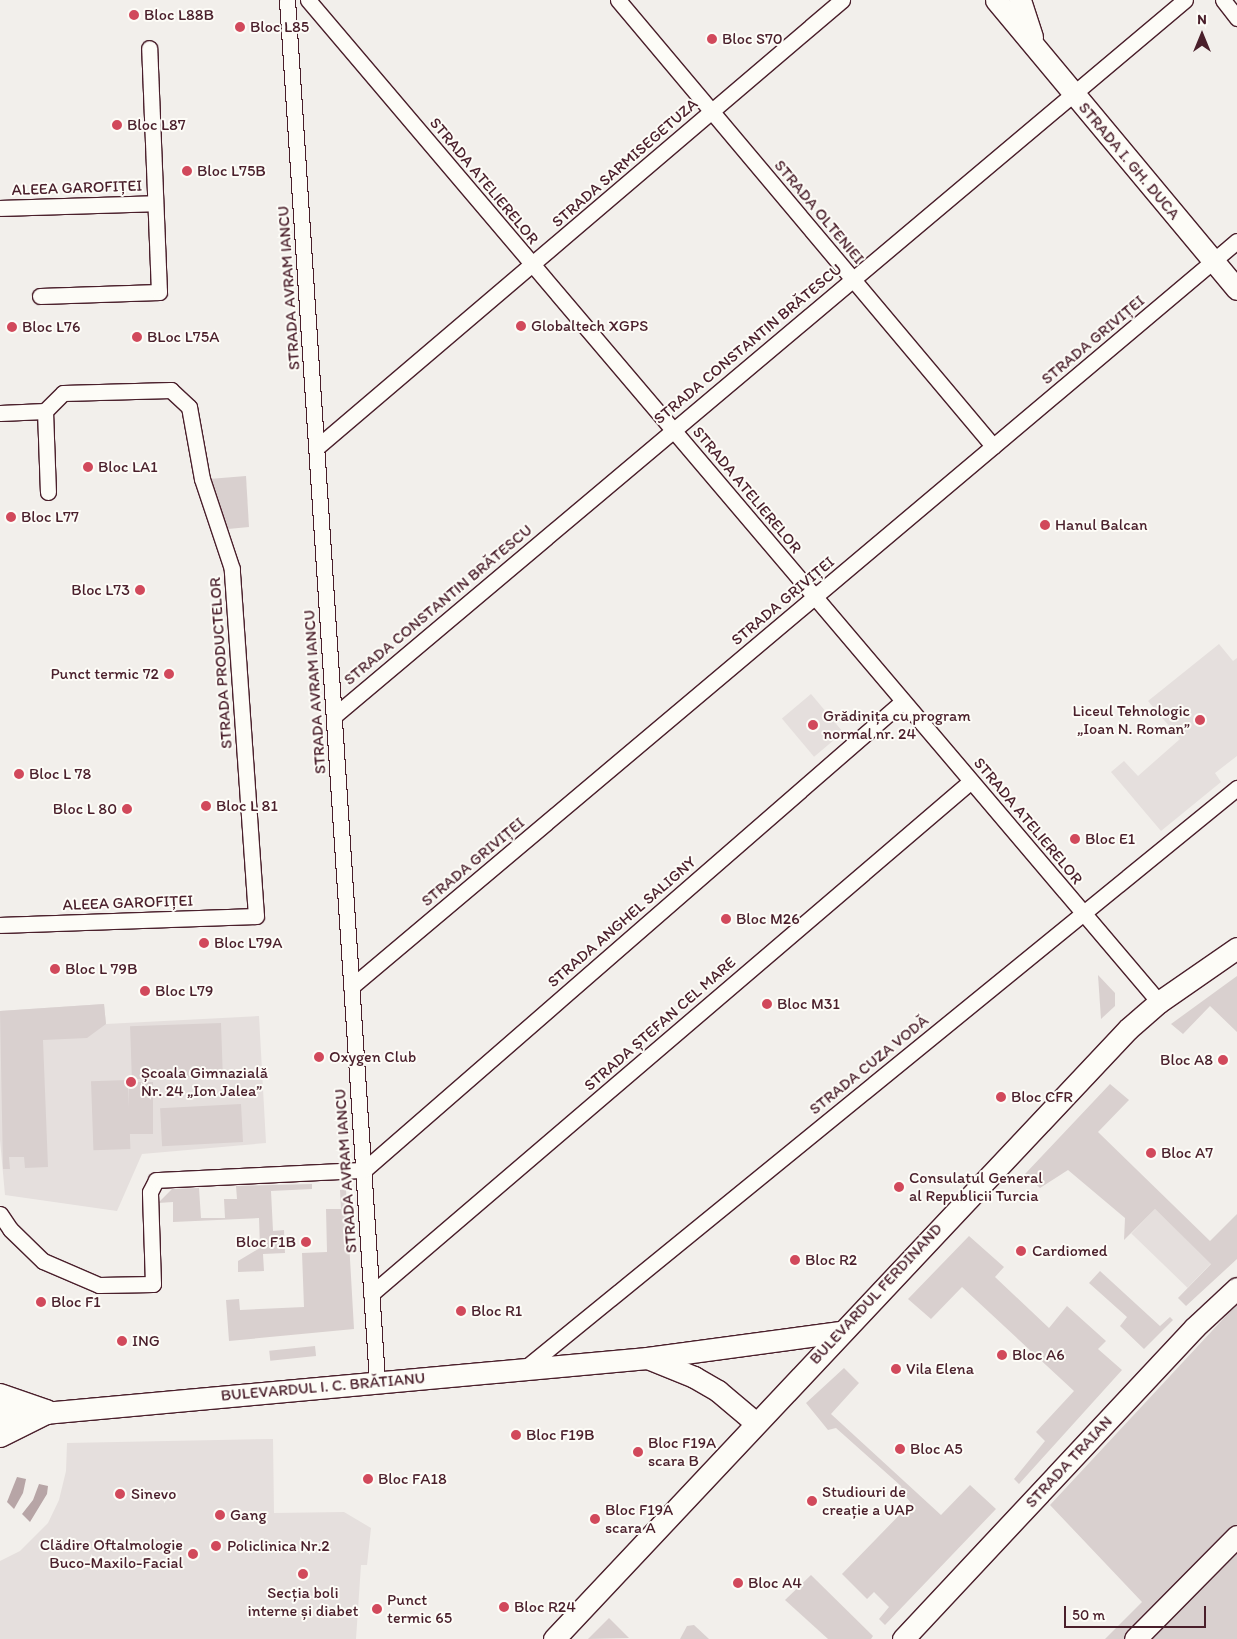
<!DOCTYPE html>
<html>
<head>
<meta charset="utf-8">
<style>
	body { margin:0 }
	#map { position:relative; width:1237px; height:1639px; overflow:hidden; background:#f2efeb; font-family:Itim,sans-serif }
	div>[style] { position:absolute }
	.built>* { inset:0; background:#e5dfdd; transform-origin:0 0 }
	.green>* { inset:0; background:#d9d0cf; transform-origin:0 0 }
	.water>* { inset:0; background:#b7a5a6 }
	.roads { filter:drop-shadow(1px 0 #4a1f2b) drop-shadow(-1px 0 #4a1f2b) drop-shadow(0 1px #4a1f2b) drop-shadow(0 -1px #4a1f2b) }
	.street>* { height:15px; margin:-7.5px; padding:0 7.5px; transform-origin:7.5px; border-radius:7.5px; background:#fdfcf7 }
	.secondary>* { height:21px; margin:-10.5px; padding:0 10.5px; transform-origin:10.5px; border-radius:10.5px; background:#fdfcf7 }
	.primary>* { height:24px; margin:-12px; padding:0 12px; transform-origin:12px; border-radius:12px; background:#fdfcf7 }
	.dots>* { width:14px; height:14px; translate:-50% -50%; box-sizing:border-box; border:2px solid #fdfcf7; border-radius:50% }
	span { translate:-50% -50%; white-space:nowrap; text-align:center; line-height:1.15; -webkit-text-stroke:4px #fdfcf7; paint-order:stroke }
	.poi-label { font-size:16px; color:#4a1f2b }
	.left { translate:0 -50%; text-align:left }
	.right { translate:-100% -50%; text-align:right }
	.street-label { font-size:16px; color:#4a1f2b }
	.north { position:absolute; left:1177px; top:10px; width:50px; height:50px; -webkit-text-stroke:4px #fdfcf7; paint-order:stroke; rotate:0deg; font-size:14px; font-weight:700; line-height:20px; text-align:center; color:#4a1f2b }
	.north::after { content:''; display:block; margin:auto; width:18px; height:22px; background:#4a1f2b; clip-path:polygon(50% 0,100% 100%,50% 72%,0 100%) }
	.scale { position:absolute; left:1064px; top:1606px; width:142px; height:22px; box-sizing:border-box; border:2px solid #4a1f2b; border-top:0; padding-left:6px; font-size:15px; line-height:18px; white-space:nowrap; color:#4a1f2b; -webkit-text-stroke:4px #fdfcf7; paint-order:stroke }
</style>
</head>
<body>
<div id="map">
	<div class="built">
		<i style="clip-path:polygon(1219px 644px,1233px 661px,1237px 658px,1237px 756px,1215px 773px,1221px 782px,1161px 831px,1111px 772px,1124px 761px,1138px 776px,1180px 739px,1148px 701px)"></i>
		<i style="left:811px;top:694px;width:50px;height:38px;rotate:50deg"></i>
		<i style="clip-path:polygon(104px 1004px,106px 1024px,259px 1016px,266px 1143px,142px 1154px,117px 1211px,5px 1195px,0 1140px,0 1011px)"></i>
		<i style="left:1155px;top:1209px;width:78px;height:34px;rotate:44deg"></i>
		<i style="clip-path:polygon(273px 1439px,274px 1513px,344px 1512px,371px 1528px,367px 1565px,361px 1565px,356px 1639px,0 1639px,0 1561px,20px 1551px,48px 1523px,59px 1500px,66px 1471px,67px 1443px)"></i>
	</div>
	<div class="green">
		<i style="clip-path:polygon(246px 476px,249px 527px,228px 529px,209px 479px)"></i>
		<i style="clip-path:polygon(1098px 975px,1115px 993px,1115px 1006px,1101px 1019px)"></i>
		<i style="clip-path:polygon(1237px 976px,1237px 1032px,1210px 1006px,1183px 1034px,1171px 1024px)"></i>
		<i style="clip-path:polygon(104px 1004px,106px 1024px,87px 1038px,43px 1040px,48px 1167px,25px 1168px,24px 1157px,9px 1157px,10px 1169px,3px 1169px,0 1011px)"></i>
		<i style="left:221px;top:1023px;width:53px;height:91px;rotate:88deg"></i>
		<i style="left:128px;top:1080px;width:69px;height:37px;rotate:88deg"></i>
		<i style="left:129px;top:1082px;width:24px;height:52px"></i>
		<i style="clip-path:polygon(1110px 1084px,1129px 1100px,1098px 1132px,1210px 1241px,1237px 1214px,1237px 1259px,1186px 1306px,1178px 1298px,1211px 1264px,1155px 1209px,1124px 1240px,1125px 1218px,1068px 1170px,1040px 1188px,1025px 1174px)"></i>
		<i style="left:241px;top:1104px;width:38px;height:81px;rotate:87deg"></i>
		<i style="clip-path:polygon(312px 1184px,312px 1189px,271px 1191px,273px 1231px,284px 1230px,285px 1253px,263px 1254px,264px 1271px,238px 1272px,238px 1261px,260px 1248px,259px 1218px,173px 1222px,173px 1202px,158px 1203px,172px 1189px,199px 1188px,201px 1218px,225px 1218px,224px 1199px,237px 1199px,236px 1186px)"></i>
		<i style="clip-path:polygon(346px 1189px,354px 1329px,229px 1341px,226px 1300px,239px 1299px,240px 1310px,304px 1307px,302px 1253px,327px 1252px,326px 1209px,341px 1209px,340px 1190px)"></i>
		<i style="clip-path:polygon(969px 1236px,1004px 1267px,995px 1277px,1049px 1328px,1067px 1306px,1106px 1341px,1098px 1349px,1122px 1370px,1019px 1484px,1014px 1479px,1045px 1441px,1036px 1432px,1074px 1391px,962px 1287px,931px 1319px,908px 1299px)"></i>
		<i style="clip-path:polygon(1100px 1271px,1160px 1326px,1170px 1317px,1173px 1320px,1144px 1349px,1120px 1326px,1127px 1317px,1089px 1283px)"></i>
		<i style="clip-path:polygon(1237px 1304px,1237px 1639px,1105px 1639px,1142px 1602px,1050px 1505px)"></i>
		<i style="left:315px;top:1346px;width:10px;height:46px;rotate:84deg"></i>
		<i style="clip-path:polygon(844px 1368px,859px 1383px,831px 1414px,941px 1515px,970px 1485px,996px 1509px,885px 1625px,879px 1619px,889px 1607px,874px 1592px,867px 1599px,842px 1574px,911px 1503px,903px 1493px,901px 1486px,836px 1428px,828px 1430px,806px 1403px)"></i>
		<i style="clip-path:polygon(811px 1575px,873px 1636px,871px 1639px,828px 1639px,785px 1600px)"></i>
		<i style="clip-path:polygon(609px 1618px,629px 1638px,588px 1639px)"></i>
		<i style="clip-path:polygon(694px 1625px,709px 1639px,680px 1639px,687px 1626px)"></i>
	</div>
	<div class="water">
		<i style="clip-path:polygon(17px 1477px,26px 1479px,23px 1493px,14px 1509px,7px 1502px)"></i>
		<i style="clip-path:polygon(39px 1484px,48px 1486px,47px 1494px,30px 1522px,22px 1514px,33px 1500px)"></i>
	</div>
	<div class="roads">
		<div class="street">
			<i style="left:287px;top:0;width:1385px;rotate:86.27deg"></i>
			<i style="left:308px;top:0;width:1315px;rotate:49.66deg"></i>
			<i style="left:618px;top:0;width:583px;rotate:49.94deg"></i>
			<i style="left:1223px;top:0;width:23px;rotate:52deg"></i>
			<i style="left:0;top:208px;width:155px;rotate:-1.8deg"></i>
			<i style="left:40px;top:296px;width:119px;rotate:-1.9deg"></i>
			<i style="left:159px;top:292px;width:244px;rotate:-92.3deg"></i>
			<i style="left:45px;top:411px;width:81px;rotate:87.9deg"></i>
			<i style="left:0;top:413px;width:45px;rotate:-2.5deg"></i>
			<i style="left:316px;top:448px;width:691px;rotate:-40.42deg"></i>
			<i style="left:334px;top:716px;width:1112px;rotate:-40.08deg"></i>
			<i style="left:0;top:925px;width:256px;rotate:-2deg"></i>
			<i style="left:256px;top:916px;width:348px;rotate:-94deg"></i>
			<i style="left:232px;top:569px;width:95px;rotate:-108.4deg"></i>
			<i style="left:202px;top:479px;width:73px;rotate:-100.2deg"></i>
			<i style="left:189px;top:407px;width:25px;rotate:-137deg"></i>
			<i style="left:171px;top:390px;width:108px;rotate:178.4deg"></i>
			<i style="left:63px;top:393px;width:25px;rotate:135deg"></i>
			<i style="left:351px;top:987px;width:1158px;rotate:-40.1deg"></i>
			<i style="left:364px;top:1170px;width:714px;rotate:-41.03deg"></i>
			<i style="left:0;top:1214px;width:18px;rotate:56deg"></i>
			<i style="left:10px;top:1229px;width:46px;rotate:44.1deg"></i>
			<i style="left:43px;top:1261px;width:61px;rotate:23.2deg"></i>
			<i style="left:99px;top:1285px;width:54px;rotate:-1.1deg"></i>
			<i style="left:153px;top:1284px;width:92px;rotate:-91.9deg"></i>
			<i style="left:150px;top:1192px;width:13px;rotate:-63deg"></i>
			<i style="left:156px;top:1180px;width:208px;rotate:-2.8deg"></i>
			<i style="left:371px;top:1294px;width:789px;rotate:-40.53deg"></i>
			<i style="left:524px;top:1369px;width:920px;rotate:-39.18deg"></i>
		</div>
		<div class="secondary">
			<i style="left:996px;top:0;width:376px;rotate:50.2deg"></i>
			<i style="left:1020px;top:0;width:39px;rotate:72deg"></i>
			<i style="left:650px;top:1359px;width:48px;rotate:22.2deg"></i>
			<i style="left:694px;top:1377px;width:28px;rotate:30deg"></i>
			<i style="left:718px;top:1391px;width:50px;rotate:40.1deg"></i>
			<i style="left:0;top:1417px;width:650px;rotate:-5.21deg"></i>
			<i style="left:647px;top:1358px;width:195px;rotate:-7.7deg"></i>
			<i style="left:554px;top:1639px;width:838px;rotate:-46.74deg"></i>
			<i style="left:1128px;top:1029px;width:41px;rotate:-41.1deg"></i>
			<i style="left:1159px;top:1002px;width:95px;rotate:-34.7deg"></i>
			<i style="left:903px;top:1639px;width:427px;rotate:-46.9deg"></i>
			<i style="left:1195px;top:1327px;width:57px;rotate:-42.9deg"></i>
			<i style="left:1135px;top:1639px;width:145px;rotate:-45.3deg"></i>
		</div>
		<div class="primary">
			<i style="left:0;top:1396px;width:49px;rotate:19.2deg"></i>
			<i style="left:0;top:1435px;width:51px;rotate:-26.6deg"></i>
		</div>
	</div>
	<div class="dots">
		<i style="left:134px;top:15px;background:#d1495b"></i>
		<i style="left:240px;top:27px;background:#d1495b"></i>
		<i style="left:712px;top:39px;background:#d1495b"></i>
		<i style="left:117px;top:125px;background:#d1495b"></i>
		<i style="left:187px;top:171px;background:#d1495b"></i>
		<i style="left:521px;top:326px;background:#d1495b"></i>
		<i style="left:12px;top:327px;background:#d1495b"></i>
		<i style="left:137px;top:337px;background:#d1495b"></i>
		<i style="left:88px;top:467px;background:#d1495b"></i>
		<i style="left:11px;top:517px;background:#d1495b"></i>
		<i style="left:1045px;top:525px;background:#d1495b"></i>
		<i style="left:140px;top:590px;background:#d1495b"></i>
		<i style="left:169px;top:674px;background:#d1495b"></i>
		<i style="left:1200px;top:720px;background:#d1495b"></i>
		<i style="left:813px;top:725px;background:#d1495b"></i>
		<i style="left:19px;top:774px;background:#d1495b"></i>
		<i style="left:206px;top:806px;background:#d1495b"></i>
		<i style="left:127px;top:809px;background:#d1495b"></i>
		<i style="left:1075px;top:839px;background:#d1495b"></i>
		<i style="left:726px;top:919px;background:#d1495b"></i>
		<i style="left:204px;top:943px;background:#d1495b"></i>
		<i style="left:55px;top:969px;background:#d1495b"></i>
		<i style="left:145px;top:991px;background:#d1495b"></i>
		<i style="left:767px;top:1004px;background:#d1495b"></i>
		<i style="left:319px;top:1057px;background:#d1495b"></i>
		<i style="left:1223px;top:1060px;background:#d1495b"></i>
		<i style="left:131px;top:1082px;background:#d1495b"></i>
		<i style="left:1001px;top:1097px;background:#d1495b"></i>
		<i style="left:1151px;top:1153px;background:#d1495b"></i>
		<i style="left:899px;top:1187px;background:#d1495b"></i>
		<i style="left:306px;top:1242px;background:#d1495b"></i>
		<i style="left:1021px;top:1251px;background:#d1495b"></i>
		<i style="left:795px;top:1260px;background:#d1495b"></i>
		<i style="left:41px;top:1302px;background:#d1495b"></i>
		<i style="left:461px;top:1311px;background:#d1495b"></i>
		<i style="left:122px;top:1341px;background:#d1495b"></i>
		<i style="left:1002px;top:1355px;background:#d1495b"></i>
		<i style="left:896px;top:1369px;background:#d1495b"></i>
		<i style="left:516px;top:1435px;background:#d1495b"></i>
		<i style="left:900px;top:1449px;background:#d1495b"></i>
		<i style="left:638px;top:1452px;background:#d1495b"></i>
		<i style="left:368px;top:1479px;background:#d1495b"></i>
		<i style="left:120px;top:1494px;background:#d1495b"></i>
		<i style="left:812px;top:1501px;background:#d1495b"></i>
		<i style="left:220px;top:1515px;background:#d1495b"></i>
		<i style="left:595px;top:1519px;background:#d1495b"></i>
		<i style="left:216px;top:1546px;background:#d1495b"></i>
		<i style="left:193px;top:1554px;background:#d1495b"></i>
		<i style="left:303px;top:1574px;background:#d1495b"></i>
		<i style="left:738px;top:1583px;background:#d1495b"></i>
		<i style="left:504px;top:1607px;background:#d1495b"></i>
		<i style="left:377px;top:1609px;background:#d1495b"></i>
	</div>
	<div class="poi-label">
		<span class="left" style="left:144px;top:15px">Bloc L88B</span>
		<span class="left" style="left:250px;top:27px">Bloc L85</span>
		<span class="left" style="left:722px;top:39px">Bloc S70</span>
		<span class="left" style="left:127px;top:125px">Bloc L87</span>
		<span class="left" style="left:197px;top:171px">Bloc L75B</span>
		<span class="left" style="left:531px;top:326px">Globaltech XGPS</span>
		<span class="left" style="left:22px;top:327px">Bloc L76</span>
		<span class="left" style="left:147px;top:337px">BLoc L75A</span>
		<span class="left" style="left:98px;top:467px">Bloc LA1</span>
		<span class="left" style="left:21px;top:517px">Bloc L77</span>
		<span class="left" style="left:1055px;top:525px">Hanul Balcan</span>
		<span class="right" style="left:130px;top:590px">Bloc L73</span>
		<span class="right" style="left:159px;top:674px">Punct termic 72</span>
		<span class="right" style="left:1190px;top:720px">Liceul Tehnologic<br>„Ioan N. Roman”</span>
		<span class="left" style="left:823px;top:725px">Grădinița cu program<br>normal nr. 24</span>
		<span class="left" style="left:29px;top:774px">Bloc L 78</span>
		<span class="left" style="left:216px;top:806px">Bloc L 81</span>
		<span class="right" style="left:117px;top:809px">Bloc L 80</span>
		<span class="left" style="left:1085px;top:839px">Bloc E1</span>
		<span class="left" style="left:736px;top:919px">Bloc M26</span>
		<span class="left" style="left:214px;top:943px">Bloc L79A</span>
		<span class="left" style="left:65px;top:969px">Bloc L 79B</span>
		<span class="left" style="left:155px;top:991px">Bloc L79</span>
		<span class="left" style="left:777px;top:1004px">Bloc M31</span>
		<span class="left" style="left:329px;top:1057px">Oxygen Club</span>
		<span class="right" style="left:1213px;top:1060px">Bloc A8</span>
		<span class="left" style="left:141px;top:1082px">Școala Gimnazială<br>Nr. 24 „Ion Jalea”</span>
		<span class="left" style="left:1011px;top:1097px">Bloc CFR</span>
		<span class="left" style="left:1161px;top:1153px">Bloc A7</span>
		<span class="left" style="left:909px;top:1187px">Consulatul General<br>al Republicii Turcia</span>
		<span class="right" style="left:296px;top:1242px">Bloc F1B</span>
		<span class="left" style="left:1032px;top:1251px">Cardiomed</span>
		<span class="left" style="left:805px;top:1260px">Bloc R2</span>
		<span class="left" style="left:51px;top:1302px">Bloc F1</span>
		<span class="left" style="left:471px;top:1311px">Bloc R1</span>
		<span class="left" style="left:132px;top:1341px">ING</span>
		<span class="left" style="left:1012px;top:1355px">Bloc A6</span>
		<span class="left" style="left:906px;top:1369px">Vila Elena</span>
		<span class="left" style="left:526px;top:1435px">Bloc F19B</span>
		<span class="left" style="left:648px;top:1452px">Bloc F19A<br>scara B</span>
		<span class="left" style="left:910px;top:1449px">Bloc A5</span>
		<span class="left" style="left:378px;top:1479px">Bloc FA18</span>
		<span class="left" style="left:822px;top:1501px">Studiouri de<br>creație a UAP</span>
		<span class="left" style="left:131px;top:1494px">Sinevo</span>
		<span class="left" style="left:605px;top:1519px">Bloc F19A<br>scara A</span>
		<span class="left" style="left:230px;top:1515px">Gang</span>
		<span class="right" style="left:183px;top:1554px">Clădire Oftalmologie<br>Buco-Maxilo-Facial</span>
		<span class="left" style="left:227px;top:1546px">Policlinica Nr.2</span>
		<span class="left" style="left:748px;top:1583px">Bloc A4</span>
		<span style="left:303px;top:1602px">Secția boli<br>interne și diabet</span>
		<span class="left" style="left:387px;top:1609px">Punct<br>termic 65</span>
		<span class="left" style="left:514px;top:1607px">Bloc R24</span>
	</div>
	<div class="street-label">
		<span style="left:1129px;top:161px;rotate:50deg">STRADA I. GH. DUCA</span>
		<span style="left:625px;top:163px;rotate:-41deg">STRADA SARMISEGETUZA</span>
		<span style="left:484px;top:181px;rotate:50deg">STRADA ATELIERELOR</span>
		<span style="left:77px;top:188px;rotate:-2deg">ALEEA GAROFIȚEI</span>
		<span style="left:819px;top:212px;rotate:50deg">STRADA OLTENIEI</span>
		<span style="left:289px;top:288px;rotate:-94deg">STRADA AVRAM IANCU</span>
		<span style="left:1093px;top:340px;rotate:-40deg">STRADA GRIVIȚEI</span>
		<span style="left:748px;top:344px;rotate:-40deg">STRADA CONSTANTIN BRĂTESCU</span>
		<span style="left:747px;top:490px;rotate:50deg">STRADA ATELIERELOR</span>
		<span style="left:783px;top:601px;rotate:-40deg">STRADA GRIVIȚEI</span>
		<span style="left:438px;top:605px;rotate:-40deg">STRADA CONSTANTIN BRĂTESCU</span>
		<span style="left:221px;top:663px;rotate:-94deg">STRADA PRODUCTELOR</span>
		<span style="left:315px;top:692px;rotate:-94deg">STRADA AVRAM IANCU</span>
		<span style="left:1028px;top:821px;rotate:50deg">STRADA ATELIERELOR</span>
		<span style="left:473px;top:862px;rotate:-40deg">STRADA GRIVIȚEI</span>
		<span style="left:128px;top:903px;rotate:-2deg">ALEEA GAROFIȚEI</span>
		<span style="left:622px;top:922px;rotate:-41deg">STRADA ANGHEL SALIGNY</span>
		<span style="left:660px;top:1024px;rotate:-41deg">STRADA ȘTEFAN CEL MARE</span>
		<span style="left:869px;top:1065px;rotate:-39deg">STRADA CUZA VODĂ</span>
		<span style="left:346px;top:1171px;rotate:-94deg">STRADA AVRAM IANCU</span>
		<span style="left:876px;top:1294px;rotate:-47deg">BULEVARDUL FERDINAND</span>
		<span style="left:323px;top:1387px;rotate:-5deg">BULEVARDUL I. C. BRĂTIANU</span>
		<span style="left:1069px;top:1462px;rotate:-47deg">STRADA TRAIAN</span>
	</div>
	<div class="north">N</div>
	<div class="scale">50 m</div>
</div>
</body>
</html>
